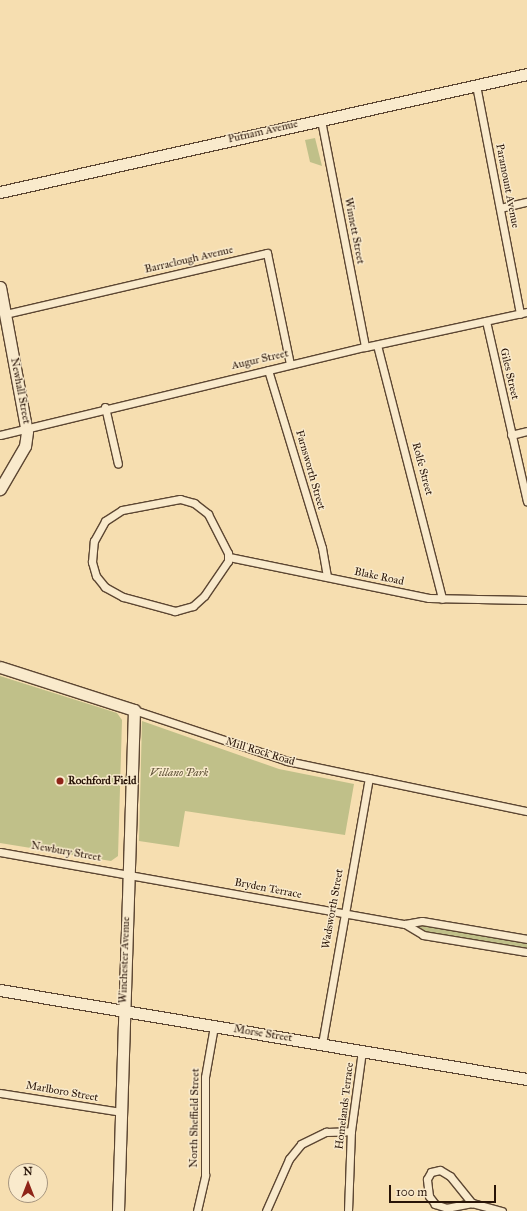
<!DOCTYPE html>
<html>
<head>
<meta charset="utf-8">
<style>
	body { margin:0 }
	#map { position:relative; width:527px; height:1211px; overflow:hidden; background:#f6deb0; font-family:"IM FELL Great Primer",serif }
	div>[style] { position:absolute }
	.green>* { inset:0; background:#c0c089 }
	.roads { filter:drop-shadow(1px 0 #5c4632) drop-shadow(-1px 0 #5c4632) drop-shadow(0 1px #5c4632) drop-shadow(0 -1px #5c4632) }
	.street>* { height:7px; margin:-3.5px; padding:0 3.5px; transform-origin:3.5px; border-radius:3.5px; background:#f9eacc }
	.secondary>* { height:11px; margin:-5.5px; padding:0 5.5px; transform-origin:5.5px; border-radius:5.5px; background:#f9eacc }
	.dots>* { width:11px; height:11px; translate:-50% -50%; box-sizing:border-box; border:2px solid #f9eacc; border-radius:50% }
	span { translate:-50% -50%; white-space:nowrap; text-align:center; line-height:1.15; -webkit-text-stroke:3px #f9eacc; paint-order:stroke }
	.street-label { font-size:11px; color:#281408 }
	.park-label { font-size:11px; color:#5d5035; font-style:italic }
	.poi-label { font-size:11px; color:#281408; font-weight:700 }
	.left { translate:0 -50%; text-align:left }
	.north { position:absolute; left:8px; top:1163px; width:40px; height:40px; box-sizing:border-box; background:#f9eacc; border:1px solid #a5947e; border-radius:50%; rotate:0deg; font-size:11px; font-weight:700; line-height:16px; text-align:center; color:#281408 }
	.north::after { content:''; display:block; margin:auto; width:14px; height:18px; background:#8f2418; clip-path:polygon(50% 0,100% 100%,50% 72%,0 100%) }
	.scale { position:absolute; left:389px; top:1185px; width:107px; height:18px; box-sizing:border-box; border:2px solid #281408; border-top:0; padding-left:5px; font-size:12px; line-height:14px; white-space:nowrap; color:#281408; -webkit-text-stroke:3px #f9eacc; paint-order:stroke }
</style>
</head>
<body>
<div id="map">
	<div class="green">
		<i style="clip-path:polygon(315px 138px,322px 166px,310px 162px,305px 140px)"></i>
		<i style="clip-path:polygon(0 676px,117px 713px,122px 720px,118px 856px,111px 861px,0 843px)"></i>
		<i style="clip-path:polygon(142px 721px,279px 769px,354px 784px,345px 835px,185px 811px,179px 847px,139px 841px)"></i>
		<i style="clip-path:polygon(423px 924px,527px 943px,527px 949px,420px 931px,419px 925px)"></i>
	</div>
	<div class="roads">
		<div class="street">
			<i style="left:476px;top:85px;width:233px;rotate:79.1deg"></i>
			<i style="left:321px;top:120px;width:231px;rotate:79deg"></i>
			<i style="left:500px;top:208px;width:28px;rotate:-13deg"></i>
			<i style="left:5px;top:314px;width:269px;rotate:-13.1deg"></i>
			<i style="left:267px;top:253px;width:113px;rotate:78.3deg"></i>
			<i style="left:486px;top:321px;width:185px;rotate:77.2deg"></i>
			<i style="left:377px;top:345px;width:262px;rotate:75.6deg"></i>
			<i style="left:268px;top:370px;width:186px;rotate:73.1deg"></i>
			<i style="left:322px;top:548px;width:29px;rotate:80deg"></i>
			<i style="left:105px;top:407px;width:58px;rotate:77.2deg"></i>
			<i style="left:0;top:435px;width:375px;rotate:-13.6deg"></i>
			<i style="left:365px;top:347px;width:166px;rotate:-12.2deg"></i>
			<i style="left:511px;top:435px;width:16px;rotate:-14deg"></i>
			<i style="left:180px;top:499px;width:15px;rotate:16deg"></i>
			<i style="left:194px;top:503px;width:18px;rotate:38deg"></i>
			<i style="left:208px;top:514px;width:44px;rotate:62.9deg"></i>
			<i style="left:228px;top:553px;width:8px;rotate:90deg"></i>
			<i style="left:228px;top:561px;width:42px;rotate:124.4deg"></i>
			<i style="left:204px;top:596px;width:15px;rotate:138deg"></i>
			<i style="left:193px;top:606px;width:19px;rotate:164deg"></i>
			<i style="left:175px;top:611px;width:54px;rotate:-164.9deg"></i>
			<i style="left:123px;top:597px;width:21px;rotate:-151deg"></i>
			<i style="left:105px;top:587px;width:14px;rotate:-129deg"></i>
			<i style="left:96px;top:576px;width:15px;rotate:-106deg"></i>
			<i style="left:92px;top:562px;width:21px;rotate:-85deg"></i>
			<i style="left:94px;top:541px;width:23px;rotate:-61deg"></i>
			<i style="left:105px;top:521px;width:20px;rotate:-33deg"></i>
			<i style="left:122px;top:510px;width:59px;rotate:-10.7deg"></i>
			<i style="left:229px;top:557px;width:204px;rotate:11.6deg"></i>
			<i style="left:429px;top:598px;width:98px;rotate:1.2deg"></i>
			<i style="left:134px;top:710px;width:161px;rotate:18.4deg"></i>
			<i style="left:287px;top:761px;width:245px;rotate:11.8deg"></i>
			<i style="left:0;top:852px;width:411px;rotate:10.1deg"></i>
			<i style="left:405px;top:924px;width:17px;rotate:-10deg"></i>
			<i style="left:422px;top:921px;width:107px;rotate:9.7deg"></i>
			<i style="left:405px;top:924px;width:21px;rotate:31deg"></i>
			<i style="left:423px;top:935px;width:105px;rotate:9.3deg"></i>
			<i style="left:322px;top:1044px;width:270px;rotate:-80deg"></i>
			<i style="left:0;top:1093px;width:122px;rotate:8.9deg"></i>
			<i style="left:440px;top:1170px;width:12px;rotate:31deg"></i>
			<i style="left:450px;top:1176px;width:35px;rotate:51deg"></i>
			<i style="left:472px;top:1203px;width:25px;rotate:169deg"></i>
			<i style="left:447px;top:1208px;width:13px;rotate:-162deg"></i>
			<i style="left:435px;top:1204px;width:10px;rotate:-127deg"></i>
			<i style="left:429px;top:1196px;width:17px;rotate:-97deg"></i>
			<i style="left:427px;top:1179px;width:8px;rotate:-60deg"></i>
			<i style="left:431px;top:1172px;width:9px;rotate:-13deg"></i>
			<i style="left:472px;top:1203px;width:31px;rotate:15deg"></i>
			<i style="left:197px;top:1211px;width:37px;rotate:-77deg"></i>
			<i style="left:205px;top:1175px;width:98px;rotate:-90deg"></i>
			<i style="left:205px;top:1077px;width:52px;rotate:-80deg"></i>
			<i style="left:266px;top:1211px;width:57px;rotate:-66.1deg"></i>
			<i style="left:289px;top:1159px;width:19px;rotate:-51deg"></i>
			<i style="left:301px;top:1144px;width:28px;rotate:-26deg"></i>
			<i style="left:326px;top:1132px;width:25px;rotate:-2deg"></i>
			<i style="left:348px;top:1211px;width:80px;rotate:-87.9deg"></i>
			<i style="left:351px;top:1131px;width:81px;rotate:-82.2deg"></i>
		</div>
		<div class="secondary">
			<i style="left:0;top:192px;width:540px;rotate:-12.62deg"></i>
			<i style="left:0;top:287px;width:147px;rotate:79.5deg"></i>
			<i style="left:27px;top:432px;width:14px;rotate:98deg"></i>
			<i style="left:25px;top:446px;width:50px;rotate:120.2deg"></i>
			<i style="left:0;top:667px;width:141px;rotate:17.8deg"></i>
			<i style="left:134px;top:710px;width:501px;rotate:91.83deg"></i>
			<i style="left:0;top:990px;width:534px;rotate:9.59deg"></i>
		</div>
	</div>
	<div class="dots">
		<i style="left:60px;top:781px;background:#8f2418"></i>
	</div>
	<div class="street-label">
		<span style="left:263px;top:132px;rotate:-13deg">Putnam Avenue</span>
		<span style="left:507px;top:186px;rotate:79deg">Paramount Avenue</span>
		<span style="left:354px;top:231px;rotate:79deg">Winnett Street</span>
		<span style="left:189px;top:260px;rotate:-13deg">Barraclough Avenue</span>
		<span style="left:260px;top:360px;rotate:-13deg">Augur Street</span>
		<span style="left:509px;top:374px;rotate:77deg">Giles Street</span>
		<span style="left:20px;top:391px;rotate:79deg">Newhall Street</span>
		<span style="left:422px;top:469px;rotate:75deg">Rolfe Street</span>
		<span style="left:310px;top:470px;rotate:74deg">Farnsworth Street</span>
		<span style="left:379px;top:577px;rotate:12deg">Blake Road</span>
		<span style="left:260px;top:752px;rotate:17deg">Mill Rock Road</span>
		<span style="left:66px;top:852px;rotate:10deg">Newbury Street</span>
		<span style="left:268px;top:889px;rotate:11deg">Bryden Terrace</span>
		<span style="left:333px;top:909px;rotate:-80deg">Wadsworth Street</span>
		<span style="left:125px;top:960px;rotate:-88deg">Winchester Avenue</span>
		<span style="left:263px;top:1034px;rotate:9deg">Morse Street</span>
		<span style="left:62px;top:1092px;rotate:10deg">Marlboro Street</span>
		<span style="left:345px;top:1106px;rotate:-83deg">Homelands Terrace</span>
		<span style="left:195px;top:1118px;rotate:-89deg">North Sheffield Street</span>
	</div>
	<div class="park-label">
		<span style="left:179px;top:773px">Villano Park</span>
	</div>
	<div class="poi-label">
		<span class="left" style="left:68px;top:781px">Rochford Field</span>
	</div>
	<div class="north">N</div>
	<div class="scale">100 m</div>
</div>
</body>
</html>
